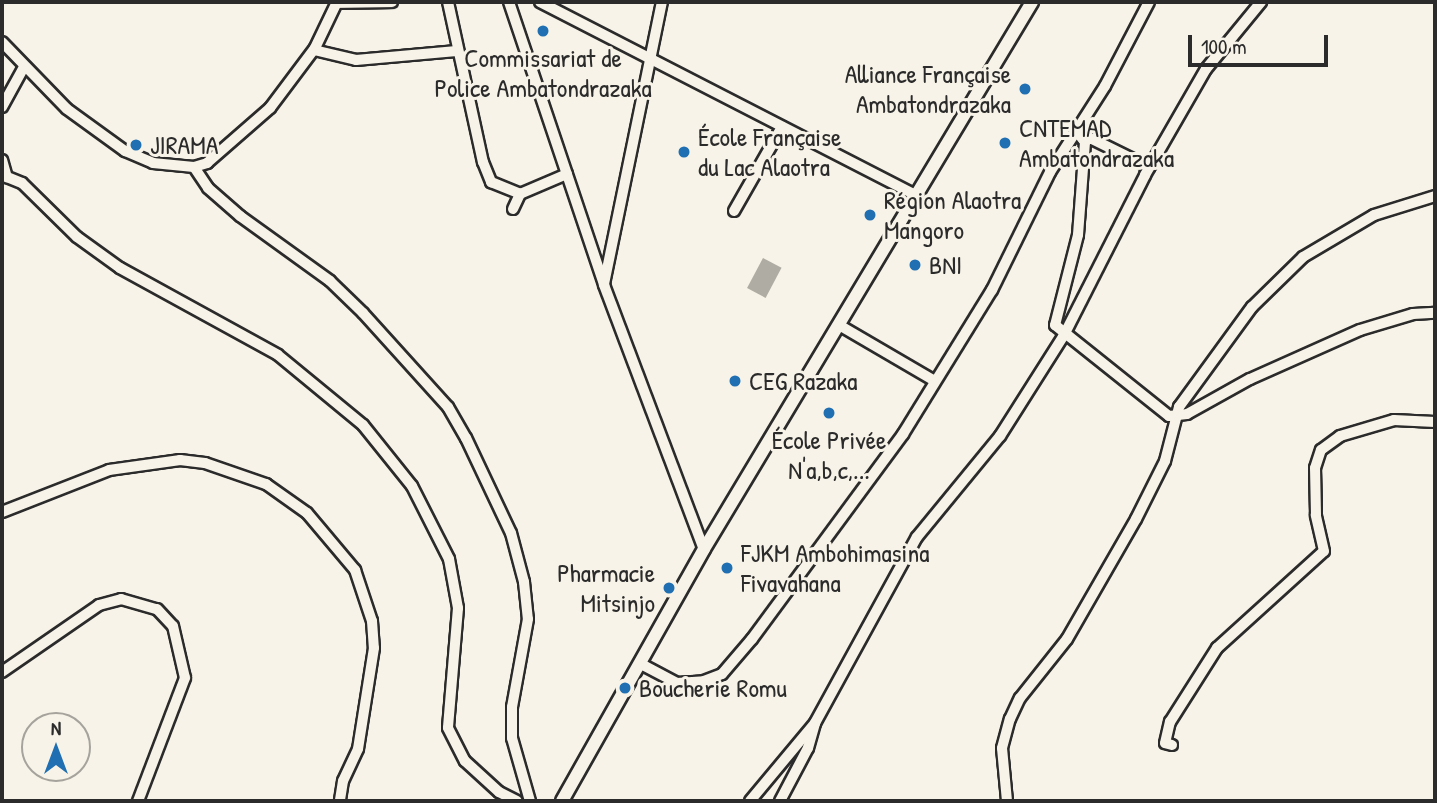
<!DOCTYPE html>
<html>
<head>
<meta charset="utf-8">
<style>
	body { margin:0 }
	#map { position:relative; width:1437px; height:803px; overflow:hidden; background:#f7f3e8; font-family:"Patrick Hand",sans-serif }
	div>[style] { position:absolute }
	.water>* { inset:0; background:#afaca4; transform-origin:0 0 }
	.roads { filter:drop-shadow(2px 0 #2b2b2b) drop-shadow(-2px 0 #2b2b2b) drop-shadow(0 2px #2b2b2b) drop-shadow(0 -2px #2b2b2b) }
	.minor>* { height:10px; margin:-5px; padding:0 5px; transform-origin:5px; border-radius:5px; background:#f7f3e8 }
	.major>* { height:12px; margin:-6px; padding:0 6px; transform-origin:6px; border-radius:6px; background:#f7f3e8 }
	.dots>* { width:19px; height:19px; translate:-50% -50%; box-sizing:border-box; border:4px solid #f7f3e8; border-radius:50% }
	span { translate:-50% -50%; white-space:nowrap; text-align:center; line-height:1.15; -webkit-text-stroke:6px #f7f3e8; paint-order:stroke }
	.poi-label { font-size:26px; color:#2b2b2b }
	.right { translate:-100% -50%; text-align:right }
	.left { translate:0 -50%; text-align:left }
	.frame { position:absolute; inset:0; border:4px solid #2b2b2b; pointer-events:none }
	.north { position:absolute; left:21px; top:712px; width:70px; height:70px; box-sizing:border-box; background:#f7f3e8; border:2px solid #a5a39c; border-radius:50%; rotate:0deg; font-size:19px; font-weight:700; line-height:28px; text-align:center; color:#2b2b2b }
	.north::after { content:''; display:block; margin:auto; width:24px; height:32px; background:#1f6fb2; clip-path:polygon(50% 0,100% 100%,50% 72%,0 100%) }
	.scale { position:absolute; left:1188px; top:35px; width:140px; height:32px; box-sizing:border-box; border:4px solid #2b2b2b; border-top:0; padding-left:9px; font-size:21px; line-height:24px; white-space:nowrap; color:#2b2b2b; -webkit-text-stroke:5px #f7f3e8; paint-order:stroke }
</style>
</head>
<body>
<div id="map">
	<div class="water">
		<i style="left:763px;top:258px;width:21px;height:34px;rotate:28deg"></i>
	</div>
	<div class="roads">
		<div class="minor">
			<i style="left:448px;top:2px;width:164px;rotate:77.7deg"></i>
			<i style="left:483px;top:162px;width:22px;rotate:68deg"></i>
			<i style="left:491px;top:182px;width:31px;rotate:22deg"></i>
			<i style="left:509px;top:2px;width:299px;rotate:71.4deg"></i>
			<i style="left:604px;top:285px;width:282px;rotate:69.3deg"></i>
			<i style="left:540px;top:2px;width:422px;rotate:27.2deg"></i>
			<i style="left:337px;top:3px;width:55px;rotate:-1deg"></i>
			<i style="left:2px;top:42px;width:93px;rotate:45.9deg"></i>
			<i style="left:67px;top:109px;width:72px;rotate:35.9deg"></i>
			<i style="left:125px;top:151px;width:30px;rotate:23deg"></i>
			<i style="left:153px;top:163px;width:41px;rotate:5.6deg"></i>
			<i style="left:194px;top:167px;width:14px;rotate:-17deg"></i>
			<i style="left:207px;top:163px;width:84px;rotate:-41.1deg"></i>
			<i style="left:270px;top:108px;width:75px;rotate:-53.1deg"></i>
			<i style="left:315px;top:48px;width:51px;rotate:-64.4deg"></i>
			<i style="left:314px;top:50px;width:43px;rotate:13.4deg"></i>
			<i style="left:356px;top:60px;width:101px;rotate:-5.1deg"></i>
			<i style="left:2px;top:107px;width:46px;rotate:-61.2deg"></i>
			<i style="left:1077px;top:132px;width:13px;rotate:51deg"></i>
			<i style="left:1085px;top:142px;width:93px;rotate:94.3deg"></i>
			<i style="left:1078px;top:235px;width:93px;rotate:104.3deg"></i>
			<i style="left:1055px;top:325px;width:146px;rotate:38.6deg"></i>
			<i style="left:1169px;top:416px;width:18px;rotate:-6deg"></i>
			<i style="left:1187px;top:414px;width:72px;rotate:-29.1deg"></i>
			<i style="left:1250px;top:379px;width:120px;rotate:-24deg"></i>
			<i style="left:1360px;top:330px;width:55px;rotate:-16.8deg"></i>
			<i style="left:1413px;top:314px;width:22px;rotate:-3deg"></i>
			<i style="left:1083px;top:139px;width:9px"></i>
			<i style="left:1092px;top:139px;width:64px;rotate:26.2deg"></i>
			<i style="left:2px;top:160px;width:18px;rotate:74deg"></i>
			<i style="left:194px;top:167px;width:25px;rotate:56deg"></i>
			<i style="left:208px;top:188px;width:43px;rotate:41.2deg"></i>
			<i style="left:240px;top:216px;width:111px;rotate:35.8deg"></i>
			<i style="left:330px;top:281px;width:46px;rotate:44.1deg"></i>
			<i style="left:363px;top:313px;width:127px;rotate:47.9deg"></i>
			<i style="left:448px;top:407px;width:36px;rotate:60deg"></i>
			<i style="left:466px;top:438px;width:105px;rotate:64.7deg"></i>
			<i style="left:511px;top:533px;width:51px;rotate:75.1deg"></i>
			<i style="left:524px;top:582px;width:37px;rotate:84deg"></i>
			<i style="left:528px;top:619px;width:89px;rotate:100.3deg"></i>
			<i style="left:512px;top:707px;width:31px;rotate:90deg"></i>
			<i style="left:512px;top:738px;width:66px;rotate:74.1deg"></i>
			<i style="left:7px;top:177px;width:16px;rotate:22deg"></i>
			<i style="left:22px;top:183px;width:77px;rotate:44.5deg"></i>
			<i style="left:77px;top:237px;width:53px;rotate:35.8deg"></i>
			<i style="left:120px;top:268px;width:180px;rotate:28.8deg"></i>
			<i style="left:278px;top:355px;width:110px;rotate:39.5deg"></i>
			<i style="left:363px;top:425px;width:78px;rotate:51.2deg"></i>
			<i style="left:412px;top:486px;width:82px;rotate:63.1deg"></i>
			<i style="left:449px;top:559px;width:50px;rotate:79.6deg"></i>
			<i style="left:458px;top:608px;width:120px;rotate:94.8deg"></i>
			<i style="left:448px;top:728px;width:37px;rotate:63deg"></i>
			<i style="left:465px;top:761px;width:46px;rotate:42.4deg"></i>
			<i style="left:499px;top:792px;width:20px;rotate:27deg"></i>
			<i style="left:513px;top:209px;width:17px;rotate:-65deg"></i>
			<i style="left:520px;top:194px;width:51px;rotate:-23.1deg"></i>
			<i style="left:734px;top:211px;width:97px;rotate:-60.3deg"></i>
			<i style="left:604px;top:284px;width:288px;rotate:-78.4deg"></i>
			<i style="left:839px;top:325px;width:111px;rotate:30.3deg"></i>
			<i style="left:2px;top:512px;width:115px;rotate:-21.4deg"></i>
			<i style="left:109px;top:470px;width:72px;rotate:-8deg"></i>
			<i style="left:180px;top:460px;width:25px;rotate:7deg"></i>
			<i style="left:205px;top:463px;width:65px;rotate:19deg"></i>
			<i style="left:266px;top:484px;width:50px;rotate:35.3deg"></i>
			<i style="left:307px;top:513px;width:75px;rotate:49.9deg"></i>
			<i style="left:355px;top:570px;width:54px;rotate:71.6deg"></i>
			<i style="left:372px;top:621px;width:27px;rotate:86deg"></i>
			<i style="left:374px;top:648px;width:102px;rotate:99deg"></i>
			<i style="left:358px;top:749px;width:35px;rotate:115deg"></i>
			<i style="left:343px;top:781px;width:20px;rotate:99deg"></i>
			<i style="left:641px;top:664px;width:41px;rotate:27.8deg"></i>
			<i style="left:677px;top:683px;width:27px;rotate:-4deg"></i>
			<i style="left:704px;top:681px;width:19px;rotate:-21deg"></i>
			<i style="left:722px;top:674px;width:46px;rotate:-49.4deg"></i>
			<i style="left:752px;top:639px;width:255px;rotate:-53.6deg"></i>
			<i style="left:903px;top:434px;width:169px;rotate:-58.3deg"></i>
			<i style="left:992px;top:290px;width:131px;rotate:-63.8deg"></i>
			<i style="left:1050px;top:172px;width:102px;rotate:-57.4deg"></i>
			<i style="left:1105px;top:86px;width:95px;rotate:-62.4deg"></i>
			<i style="left:2px;top:672px;width:118px;rotate:-34.6deg"></i>
			<i style="left:99px;top:605px;width:23px;rotate:-15deg"></i>
			<i style="left:121px;top:599px;width:37px;rotate:16deg"></i>
			<i style="left:157px;top:609px;width:23px;rotate:47deg"></i>
			<i style="left:173px;top:626px;width:53px;rotate:77deg"></i>
			<i style="left:185px;top:678px;width:132px;rotate:110.9deg"></i>
			<i style="left:1172px;top:745px;width:7px;rotate:-164deg"></i>
			<i style="left:1165px;top:743px;width:22px;rotate:-77deg"></i>
			<i style="left:1170px;top:722px;width:88px;rotate:-57.6deg"></i>
			<i style="left:1217px;top:648px;width:144px;rotate:-42.2deg"></i>
			<i style="left:1324px;top:551px;width:37px;rotate:-103deg"></i>
			<i style="left:1316px;top:515px;width:47px;rotate:-91.2deg"></i>
			<i style="left:1315px;top:468px;width:19px;rotate:-72deg"></i>
			<i style="left:1321px;top:450px;width:24px;rotate:-36deg"></i>
			<i style="left:1340px;top:436px;width:56px;rotate:-16.5deg"></i>
			<i style="left:1394px;top:420px;width:41px;rotate:2.8deg"></i>
			<i style="left:750px;top:801px;width:102px;rotate:-50.2deg"></i>
			<i style="left:815px;top:723px;width:212px;rotate:-61.3deg"></i>
			<i style="left:917px;top:537px;width:131px;rotate:-50.6deg"></i>
			<i style="left:1000px;top:436px;width:120px;rotate:-57.6deg"></i>
			<i style="left:1064px;top:335px;width:179px;rotate:-63.1deg"></i>
			<i style="left:1145px;top:175px;width:122px;rotate:-60.1deg"></i>
			<i style="left:1206px;top:69px;width:87px;rotate:-50.6deg"></i>
			<i style="left:780px;top:801px;width:60px;rotate:-62.2deg"></i>
			<i style="left:808px;top:748px;width:25px;rotate:-74deg"></i>
			<i style="left:1007px;top:801px;width:53px;rotate:-95.4deg"></i>
			<i style="left:1002px;top:748px;width:30px;rotate:-75deg"></i>
			<i style="left:1010px;top:719px;width:23px;rotate:-65deg"></i>
			<i style="left:1020px;top:698px;width:75px;rotate:-51.5deg"></i>
			<i style="left:1067px;top:639px;width:138px;rotate:-60.1deg"></i>
			<i style="left:1136px;top:519px;width:65px;rotate:-63.4deg"></i>
			<i style="left:1165px;top:461px;width:56px;rotate:-75.5deg"></i>
			<i style="left:1179px;top:407px;width:124px;rotate:-53.9deg"></i>
			<i style="left:1252px;top:307px;width:71px;rotate:-44.4deg"></i>
			<i style="left:1303px;top:257px;width:82px;rotate:-30.6deg"></i>
			<i style="left:1374px;top:215px;width:64px;rotate:-17.3deg"></i>
		</div>
		<div class="major">
			<i style="left:562px;top:801px;width:289px;rotate:-60.6deg"></i>
			<i style="left:704px;top:549px;width:638px;rotate:-59.05deg"></i>
		</div>
	</div>
	<div class="dots">
		<i style="left:543px;top:31px;background:#1f6fb2"></i>
		<i style="left:1025px;top:89px;background:#1f6fb2"></i>
		<i style="left:1005px;top:143px;background:#1f6fb2"></i>
		<i style="left:136px;top:145px;background:#1f6fb2"></i>
		<i style="left:684px;top:152px;background:#1f6fb2"></i>
		<i style="left:870px;top:215px;background:#1f6fb2"></i>
		<i style="left:915px;top:265px;background:#1f6fb2"></i>
		<i style="left:735px;top:381px;background:#1f6fb2"></i>
		<i style="left:829px;top:413px;background:#1f6fb2"></i>
		<i style="left:727px;top:568px;background:#1f6fb2"></i>
		<i style="left:669px;top:588px;background:#1f6fb2"></i>
		<i style="left:625px;top:688px;background:#1f6fb2"></i>
	</div>
	<div class="poi-label">
		<span style="left:543px;top:73px">Commissariat de<br>Police Ambatondrazaka</span>
		<span class="right" style="left:1011px;top:89px">Alliance Française<br>Ambatondrazaka</span>
		<span class="left" style="left:1019px;top:143px">CNTEMAD<br>Ambatondrazaka</span>
		<span class="left" style="left:698px;top:152px">École Française<br>du Lac Alaotra</span>
		<span class="left" style="left:150px;top:145px">JIRAMA</span>
		<span class="left" style="left:884px;top:215px">Région Alaotra<br>Mangoro</span>
		<span class="left" style="left:929px;top:265px">BNI</span>
		<span class="left" style="left:749px;top:381px">CEG Razaka</span>
		<span style="left:829px;top:455px">École Privée<br>N'a,b,c,...</span>
		<span class="left" style="left:741px;top:568px">FJKM Ambohimasina<br>Fivavahana</span>
		<span class="right" style="left:655px;top:588px">Pharmacie<br>Mitsinjo</span>
		<span class="left" style="left:639px;top:688px">Boucherie Romu</span>
	</div>
	<div class="frame"></div>
	<div class="north">N</div>
	<div class="scale">100 m</div>
</div>
</body>
</html>
